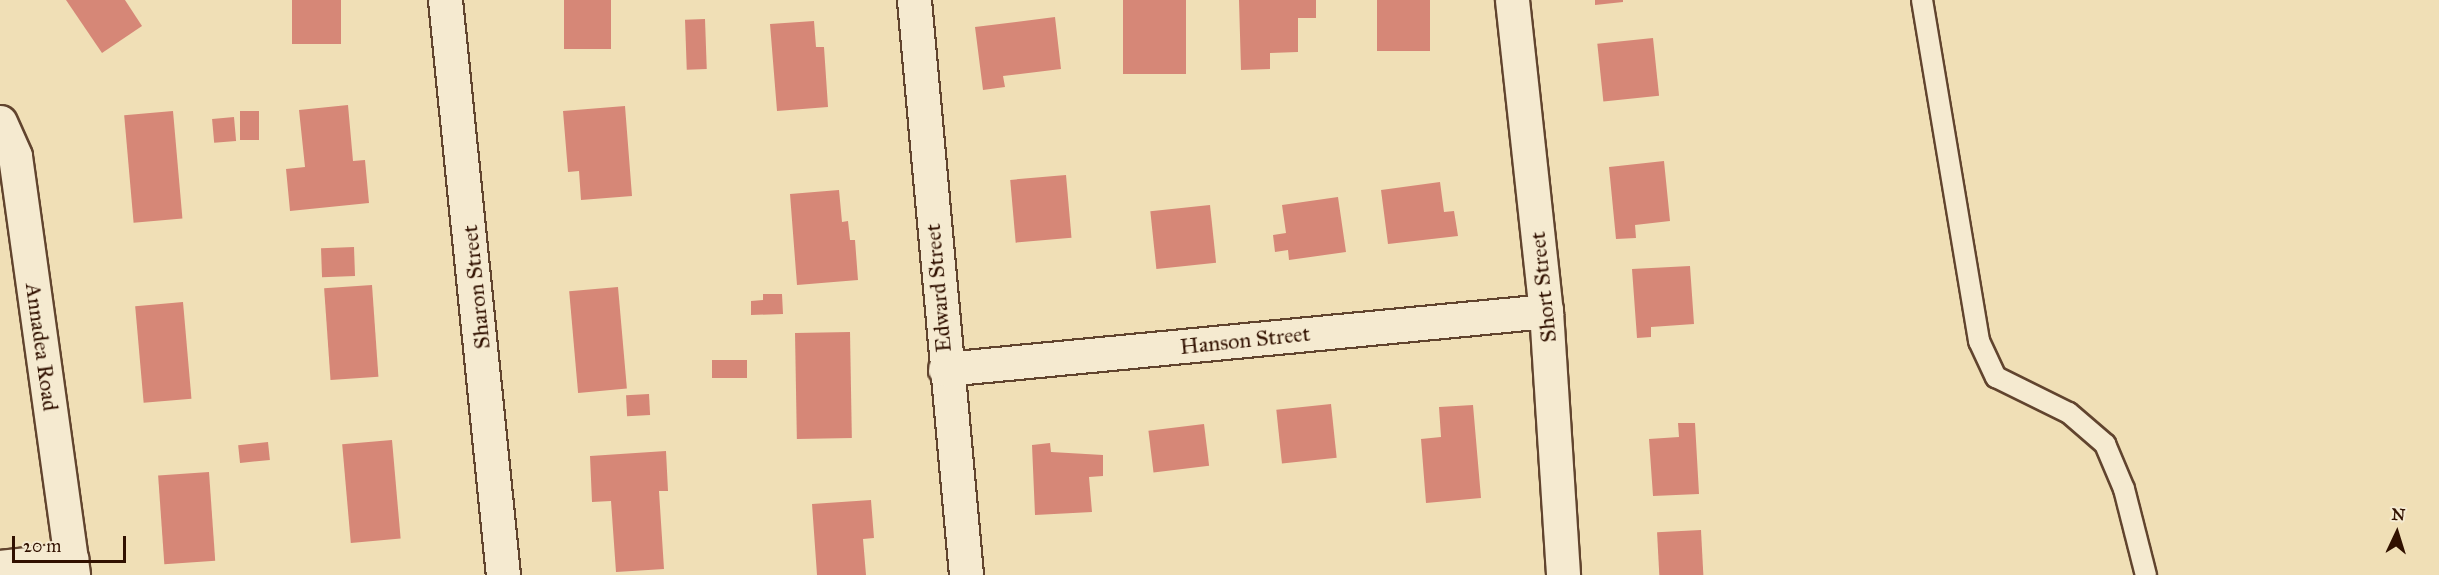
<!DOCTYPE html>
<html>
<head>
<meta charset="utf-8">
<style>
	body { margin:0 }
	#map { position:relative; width:2439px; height:575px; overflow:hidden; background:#f0dfb6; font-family:"IM FELL Great Primer",serif }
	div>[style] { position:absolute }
	.building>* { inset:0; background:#d68777; transform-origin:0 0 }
	.roads { filter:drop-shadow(2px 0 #61442e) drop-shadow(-2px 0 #61442e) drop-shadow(0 2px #61442e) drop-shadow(0 -2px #61442e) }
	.service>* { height:20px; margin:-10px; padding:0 10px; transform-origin:10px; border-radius:10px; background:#f5ead0 }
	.minor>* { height:33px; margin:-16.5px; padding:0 16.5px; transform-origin:16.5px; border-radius:16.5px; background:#f5ead0 }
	span { translate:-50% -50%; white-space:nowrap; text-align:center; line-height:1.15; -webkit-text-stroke:6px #f5ead0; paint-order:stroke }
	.street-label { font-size:22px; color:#311100 }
	.north { position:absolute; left:2367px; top:503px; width:60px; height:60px; -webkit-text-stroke:4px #f5ead0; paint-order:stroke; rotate:4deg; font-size:16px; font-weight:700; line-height:24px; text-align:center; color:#311100 }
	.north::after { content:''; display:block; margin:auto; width:21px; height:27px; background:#311100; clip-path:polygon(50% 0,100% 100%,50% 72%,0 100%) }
	.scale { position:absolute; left:12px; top:536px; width:114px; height:27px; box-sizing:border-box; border:3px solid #311100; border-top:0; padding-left:8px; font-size:18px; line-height:21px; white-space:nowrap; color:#311100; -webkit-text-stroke:4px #f5ead0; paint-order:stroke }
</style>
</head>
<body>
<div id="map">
	<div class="building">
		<i style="clip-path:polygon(66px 0,125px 0,142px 26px,102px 53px)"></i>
		<i style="left:292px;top:0;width:49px;height:44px"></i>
		<i style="left:564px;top:0;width:47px;height:49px"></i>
		<i style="left:1123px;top:0;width:63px;height:74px"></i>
		<i style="clip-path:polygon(1239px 0,1316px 0,1316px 18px,1298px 18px,1298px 52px,1270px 53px,1270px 69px,1241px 70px)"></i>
		<i style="left:1377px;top:0;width:53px;height:51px"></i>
		<i style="clip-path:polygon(1595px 0,1623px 0,1623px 2px,1595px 5px)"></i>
		<i style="clip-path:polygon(1055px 17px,1061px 69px,1003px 76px,1005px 87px,983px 90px,975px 27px)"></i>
		<i style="left:705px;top:19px;width:50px;height:20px;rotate:88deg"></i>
		<i style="clip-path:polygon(814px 21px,816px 47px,824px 47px,828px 107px,777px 111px,770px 24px)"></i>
		<i style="left:1653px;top:38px;width:58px;height:56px;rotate:84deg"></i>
		<i style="clip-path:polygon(348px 105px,353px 161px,365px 160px,369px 203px,290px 211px,286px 169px,305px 167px,299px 110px)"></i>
		<i style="clip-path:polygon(625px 106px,632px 196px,581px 200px,579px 171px,568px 172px,563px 111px)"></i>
		<i style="left:173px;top:111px;width:108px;height:49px;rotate:85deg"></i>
		<i style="left:240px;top:111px;width:19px;height:29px"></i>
		<i style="left:234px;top:117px;width:24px;height:22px;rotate:85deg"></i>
		<i style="clip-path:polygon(1664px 161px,1670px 221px,1635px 225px,1636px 238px,1616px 239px,1609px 167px)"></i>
		<i style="left:1066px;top:175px;width:63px;height:56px;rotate:85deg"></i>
		<i style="clip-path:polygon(1440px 182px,1444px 212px,1454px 211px,1458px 236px,1388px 244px,1381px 190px)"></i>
		<i style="clip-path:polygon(839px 190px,842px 222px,848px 221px,850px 240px,855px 240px,858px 280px,797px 285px,790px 194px)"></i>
		<i style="clip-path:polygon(1338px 197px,1346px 252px,1289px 260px,1288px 250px,1275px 252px,1273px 235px,1286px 233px,1282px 205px)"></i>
		<i style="left:1210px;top:205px;width:58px;height:60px;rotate:84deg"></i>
		<i style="left:354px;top:247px;width:29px;height:33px;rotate:88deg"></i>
		<i style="clip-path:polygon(1690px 266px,1694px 324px,1651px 327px,1651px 337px,1637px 338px,1632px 269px)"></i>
		<i style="left:372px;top:285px;width:92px;height:48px;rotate:86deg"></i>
		<i style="left:618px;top:287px;width:102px;height:49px;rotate:85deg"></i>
		<i style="clip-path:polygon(763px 294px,782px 294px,783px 314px,751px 315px,751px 301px,763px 300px)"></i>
		<i style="left:183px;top:302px;width:97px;height:48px;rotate:85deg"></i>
		<i style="left:850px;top:332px;width:106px;height:55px;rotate:89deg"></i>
		<i style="left:712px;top:360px;width:35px;height:18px"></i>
		<i style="left:649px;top:394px;width:21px;height:23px;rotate:87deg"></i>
		<i style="left:1331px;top:404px;width:54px;height:55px;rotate:84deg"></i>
		<i style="clip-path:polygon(1473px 405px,1481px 498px,1426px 503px,1421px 439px,1441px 437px,1439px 407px)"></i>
		<i style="clip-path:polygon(1678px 423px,1695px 423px,1699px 494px,1653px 496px,1649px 439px,1679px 437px)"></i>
		<i style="left:1204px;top:424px;width:42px;height:56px;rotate:83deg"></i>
		<i style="left:392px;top:440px;width:99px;height:50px;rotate:85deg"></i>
		<i style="left:268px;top:442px;width:18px;height:30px;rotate:84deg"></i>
		<i style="clip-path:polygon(1050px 443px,1051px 452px,1103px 455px,1103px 476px,1089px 477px,1092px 512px,1035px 515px,1032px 445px)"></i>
		<i style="clip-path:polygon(666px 451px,668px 491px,659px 491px,664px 569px,616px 572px,611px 501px,592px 502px,590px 456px)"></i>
		<i style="left:209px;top:472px;width:89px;height:51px;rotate:86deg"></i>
		<i style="clip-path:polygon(871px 500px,874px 538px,863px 539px,866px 575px,817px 575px,812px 504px)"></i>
		<i style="left:1701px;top:530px;width:45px;height:44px;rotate:87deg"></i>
	</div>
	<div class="roads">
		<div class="service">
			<i style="left:1922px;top:0;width:346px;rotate:80.5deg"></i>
			<i style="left:1979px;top:341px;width:40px;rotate:65deg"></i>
			<i style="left:1996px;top:377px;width:81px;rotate:26.3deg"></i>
			<i style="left:2069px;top:413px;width:48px;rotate:40.7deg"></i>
			<i style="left:2105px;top:444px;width:49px;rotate:67.1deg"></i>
			<i style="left:2124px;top:489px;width:89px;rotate:75.7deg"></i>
		</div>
		<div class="minor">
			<i style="left:445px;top:0;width:578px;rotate:84.24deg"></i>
			<i style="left:914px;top:0;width:577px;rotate:84.83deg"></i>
			<i style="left:1512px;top:0;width:313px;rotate:83.8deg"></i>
			<i style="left:1546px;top:311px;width:265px;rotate:86.3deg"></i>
			<i style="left:0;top:122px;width:37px;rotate:66deg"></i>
			<i style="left:15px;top:156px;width:423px;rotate:82.1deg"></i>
			<i style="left:945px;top:369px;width:604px;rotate:-5.51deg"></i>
			<i style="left:0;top:567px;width:72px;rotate:-6.3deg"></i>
		</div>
	</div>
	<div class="street-label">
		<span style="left:476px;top:287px;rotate:-96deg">Sharon Street</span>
		<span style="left:1543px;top:287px;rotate:-96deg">Short Street</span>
		<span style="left:938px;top:288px;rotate:-95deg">Edward Street</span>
		<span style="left:1245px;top:340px;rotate:-6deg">Hanson Street</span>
		<span style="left:42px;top:347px;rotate:82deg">Annadea Road</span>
	</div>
	<div class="north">N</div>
	<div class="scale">20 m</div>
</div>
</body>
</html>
